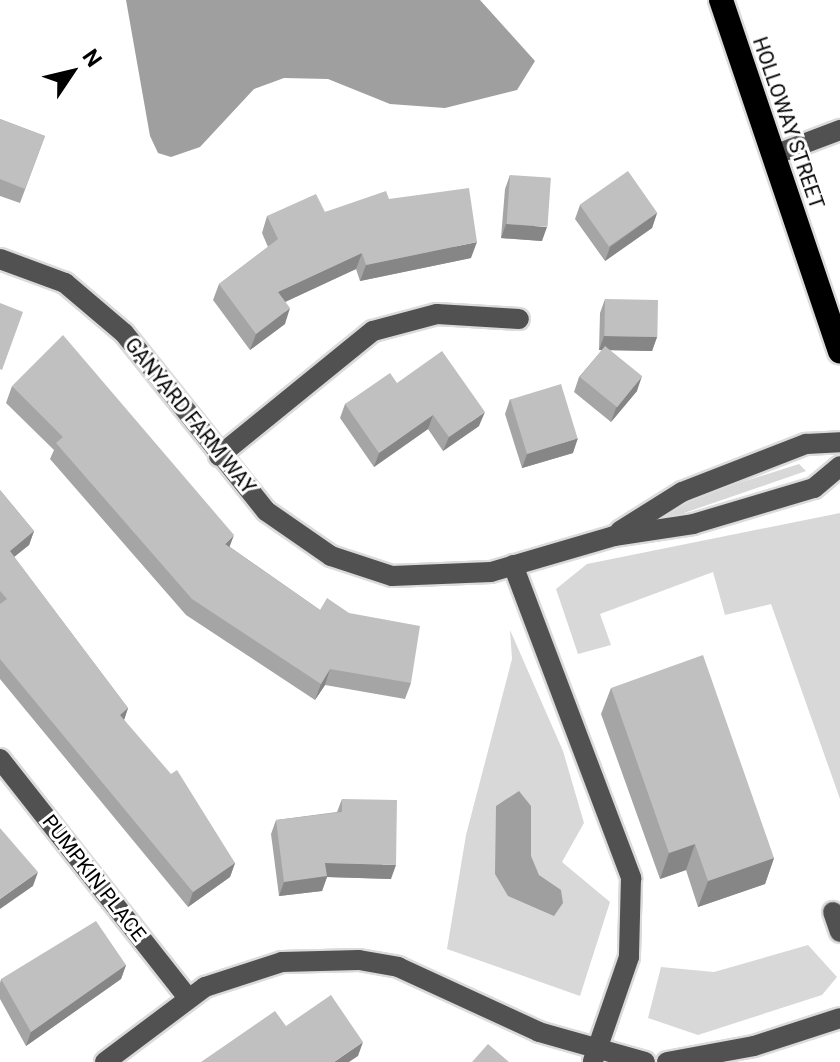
<!DOCTYPE html>
<html>
<head>
<meta charset="utf-8">
<style>
	body { margin:0 }
	#map { position:relative; width:840px; height:1062px; overflow:hidden; background:#fff; font-family:Roboto,sans-serif }
	div>[style] { position:absolute }
	.green>* { inset:0; background:#d8d8d8 }
	.water>* { inset:0; background:#9f9f9f }
	.roads { filter:drop-shadow(2px 0 #dbdbdb) drop-shadow(-2px 0 #dbdbdb) drop-shadow(0 2px #dbdbdb) drop-shadow(0 -2px #dbdbdb) }
	.minor>* { height:20px; margin:-10px; padding:0 10px; transform-origin:10px; border-radius:10px; background:#515151 }
	.highway>* { height:24px; margin:-12px; padding:0 12px; transform-origin:12px; border-radius:12px; background:#000 }
	.wall>* { inset:0; background:#a5a5a5 }
	.shaded-wall>* { inset:0; background:#868686 }
	.building>* { inset:0; background:#c0c0c0; transform-origin:0 0 }
	span { translate:-50% -50%; white-space:nowrap; text-align:center; line-height:1.15; -webkit-text-stroke:6px #fff; paint-order:stroke }
	.street-label { font-size:20px; color:#000 }
	.north { position:absolute; left:32px; top:32px; width:80px; height:80px; -webkit-text-stroke:6px #fff; paint-order:stroke; rotate:55deg; font-size:22px; font-weight:700; line-height:32px; text-align:center; color:#000 }
	.north::after { content:''; display:block; margin:auto; width:28px; height:36px; background:#000; clip-path:polygon(50% 0,100% 100%,50% 72%,0 100%) }
</style>
</head>
<body>
<div id="map">
	<div class="green">
		<i style="clip-path:polygon(799px 464px,806px 471px,635px 530px,682px 501px)"></i>
		<i style="clip-path:polygon(840px 513px,840px 799px,771px 604px,725px 615px,713px 572px,600px 614px,611px 645px,578px 654px,556px 589px,587px 564px)"></i>
		<i style="clip-path:polygon(510px 630px,563px 751px,584px 823px,562px 862px,610px 902px,580px 996px,447px 949px,466px 835px,512px 659px)"></i>
		<i style="clip-path:polygon(808px 945px,837px 977px,822px 995px,698px 1035px,648px 1018px,661px 967px,714px 972px)"></i>
	</div>
	<div class="water">
		<i style="clip-path:polygon(126px 0,480px 0,535px 61px,517px 90px,445px 108px,390px 104px,328px 79px,284px 78px,254px 89px,200px 147px,171px 157px,158px 153px,150px 136px)"></i>
		<i style="clip-path:polygon(519px 791px,531px 806px,531px 856px,539px 875px,561px 890px,563px 903px,554px 916px,508px 896px,495px 874px,496px 806px)"></i>
	</div>
	<div class="roads">
		<div class="minor">
			<i style="left:774px;top:155px;width:71px;rotate:-20.7deg"></i>
			<i style="left:0;top:259px;width:69px;rotate:20.3deg"></i>
			<i style="left:65px;top:283px;width:77px;rotate:40.3deg"></i>
			<i style="left:124px;top:333px;width:228px;rotate:51.4deg"></i>
			<i style="left:266px;top:511px;width:79px;rotate:34.7deg"></i>
			<i style="left:331px;top:556px;width:64px;rotate:18.2deg"></i>
			<i style="left:392px;top:576px;width:99px;rotate:-2.3deg"></i>
			<i style="left:491px;top:572px;width:128px;rotate:-16.3deg"></i>
			<i style="left:614px;top:536px;width:80px;rotate:-8.6deg"></i>
			<i style="left:693px;top:524px;width:126px;rotate:-16.6deg"></i>
			<i style="left:814px;top:488px;width:34px;rotate:-40deg"></i>
			<i style="left:219px;top:456px;width:198px;rotate:-39.1deg"></i>
			<i style="left:373px;top:331px;width:66px;rotate:-14.9deg"></i>
			<i style="left:437px;top:314px;width:82px;rotate:3.5deg"></i>
			<i style="left:620px;top:531px;width:73px;rotate:-32.2deg"></i>
			<i style="left:682px;top:492px;width:133px;rotate:-21.2deg"></i>
			<i style="left:806px;top:444px;width:34px;rotate:-3deg"></i>
			<i style="left:513px;top:565px;width:335px;rotate:69.3deg"></i>
			<i style="left:631px;top:878px;width:79px;rotate:91.5deg"></i>
			<i style="left:629px;top:957px;width:110px;rotate:109.1deg"></i>
			<i style="left:0;top:759px;width:304px;rotate:51.8deg"></i>
			<i style="left:833px;top:912px;width:21px;rotate:71deg"></i>
			<i style="left:105px;top:1062px;width:125px;rotate:-36.9deg"></i>
			<i style="left:205px;top:987px;width:81px;rotate:-18deg"></i>
			<i style="left:282px;top:962px;width:77px;rotate:-1.5deg"></i>
			<i style="left:359px;top:960px;width:40px;rotate:10deg"></i>
			<i style="left:398px;top:967px;width:155px;rotate:24.7deg"></i>
			<i style="left:539px;top:1032px;width:110px;rotate:15.8deg"></i>
			<i style="left:667px;top:1062px;width:88px;rotate:-10.4deg"></i>
			<i style="left:754px;top:1046px;width:90px;rotate:-18deg"></i>
		</div>
		<div class="highway">
			<i style="left:721px;top:0;width:371px;rotate:71.3deg"></i>
		</div>
	</div>
	<div class="wall">
		<i style="clip-path:polygon(0 119px,45px 136px,20px 203px,0 196px)"></i>
		<i style="clip-path:polygon(510px 175px,542px 241px,501px 238px,505px 189px)"></i>
		<i style="clip-path:polygon(389px 199px,471px 258px,360px 281px,356px 269px,285px 302px,285px 324px,250px 350px,213px 300px,219px 284px,268px 247px,262px 233px,267px 216px,325px 212px)"></i>
		<i style="clip-path:polygon(580px 205px,657px 213px,652px 228px,605px 261px,575px 219px)"></i>
		<i style="clip-path:polygon(605px 299px,657px 337px,652px 351px,610px 350px,637px 391px,611px 422px,574px 392px,579px 377px,602px 350px,599px 350px,600px 313px)"></i>
		<i style="clip-path:polygon(397px 383px,479px 426px,443px 451px,428px 429px,374px 467px,340px 418px,345px 404px)"></i>
		<i style="clip-path:polygon(12px 386px,230px 547px,320px 610px,411px 683px,405px 699px,325px 685px,315px 700px,186px 615px,50px 459px,54px 450px,6px 403px)"></i>
		<i style="clip-path:polygon(510px 399px,573px 453px,522px 468px,505px 414px)"></i>
		<i style="clip-path:polygon(0 490px,34px 531px,29px 545px,14px 557px,128px 708px,124px 720px,235px 863px,230px 877px,188px 907px,0 679px)"></i>
		<i style="clip-path:polygon(611px 688px,774px 858px,765px 884px,698px 907px,686px 870px,660px 879px,601px 714px)"></i>
		<i style="clip-path:polygon(342px 799px,391px 879px,327px 877px,322px 891px,279px 896px,271px 834px,276px 820px,337px 812px)"></i>
		<i style="clip-path:polygon(126px 965px,121px 979px,26px 1046px,0 999px,0 983px,1px 979px)"></i>
	</div>
	<div class="shaded-wall">
		<i style="clip-path:polygon(657px 213px,652px 228px,605px 261px,610px 247px)"></i>
		<i style="clip-path:polygon(506px 224px,547px 227px,542px 241px,501px 238px)"></i>
		<i style="clip-path:polygon(477px 242px,471px 258px,360px 281px,366px 265px)"></i>
		<i style="clip-path:polygon(362px 253px,356px 269px,272px 308px,278px 292px)"></i>
		<i style="clip-path:polygon(290px 308px,285px 324px,250px 350px,256px 334px)"></i>
		<i style="clip-path:polygon(604px 336px,657px 337px,652px 351px,599px 350px)"></i>
		<i style="clip-path:polygon(642px 376px,637px 391px,611px 422px,616px 408px)"></i>
		<i style="clip-path:polygon(485px 412px,479px 426px,443px 451px,449px 437px)"></i>
		<i style="clip-path:polygon(433px 415px,428px 429px,374px 467px,379px 453px)"></i>
		<i style="clip-path:polygon(578px 438px,573px 453px,522px 468px,527px 454px)"></i>
		<i style="clip-path:polygon(34px 531px,29px 545px,4px 565px,10px 551px)"></i>
		<i style="clip-path:polygon(234px 535px,228px 551px,225px 544px)"></i>
		<i style="clip-path:polygon(330px 669px,325px 685px,315px 700px,321px 684px)"></i>
		<i style="clip-path:polygon(128px 708px,123px 723px,120px 715px)"></i>
		<i style="clip-path:polygon(695px 844px,686px 870px,660px 879px,669px 853px)"></i>
		<i style="clip-path:polygon(774px 858px,765px 884px,698px 907px,708px 881px)"></i>
		<i style="clip-path:polygon(235px 863px,230px 877px,188px 907px,193px 892px)"></i>
		<i style="clip-path:polygon(325px 863px,396px 865px,391px 879px,327px 877px,322px 891px,279px 896px,284px 882px)"></i>
		<i style="clip-path:polygon(38px 872px,33px 886px,0 909px,0 899px)"></i>
		<i style="clip-path:polygon(126px 965px,121px 979px,26px 1046px,31px 1032px)"></i>
		<i style="clip-path:polygon(363px 1042px,358px 1056px,349px 1062px,334px 1062px)"></i>
	</div>
	<div class="building">
		<i style="clip-path:polygon(0 119px,45px 136px,25px 189px,0 179px)"></i>
		<i style="left:628px;top:171px;width:51px;height:59px;rotate:55deg"></i>
		<i style="left:510px;top:175px;width:41px;height:49px;rotate:4deg"></i>
		<i style="clip-path:polygon(469px 188px,477px 242px,366px 265px,362px 253px,278px 292px,290px 308px,256px 334px,219px 284px,278px 239px,267px 216px,316px 194px,325px 212px,386px 191px,389px 199px)"></i>
		<i style="left:605px;top:299px;width:53px;height:37px;rotate:1deg"></i>
		<i style="clip-path:polygon(0 303px,23px 312px,2px 370px,0 369px)"></i>
		<i style="clip-path:polygon(63px 335px,234px 535px,225px 544px,320px 610px,327px 598px,349px 613px,420px 626px,411px 683px,330px 669px,321px 684px,192px 599px,56px 443px,63px 437px,12px 386px)"></i>
		<i style="left:605px;top:346px;width:48px;height:40px;rotate:39deg"></i>
		<i style="clip-path:polygon(442px 351px,485px 412px,449px 437px,433px 415px,379px 453px,345px 404px,390px 373px,397px 383px)"></i>
		<i style="left:561px;top:384px;width:57px;height:53px;rotate:73deg"></i>
		<i style="clip-path:polygon(0 490px,34px 531px,10px 551px,128px 708px,120px 715px,171px 774px,177px 770px,235px 863px,193px 892px,0 659px,0 604px,7px 599px,0 591px)"></i>
		<i style="clip-path:polygon(703px 655px,774px 858px,708px 881px,695px 844px,669px 853px,611px 688px)"></i>
		<i style="clip-path:polygon(342px 799px,397px 800px,396px 865px,325px 863px,327px 876px,284px 882px,276px 820px,342px 812px)"></i>
		<i style="clip-path:polygon(0 828px,38px 872px,0 899px)"></i>
		<i style="clip-path:polygon(96px 921px,126px 965px,31px 1032px,1px 979px)"></i>
		<i style="clip-path:polygon(331px 995px,363px 1042px,334px 1062px,201px 1062px,275px 1011px,286px 1026px)"></i>
		<i style="clip-path:polygon(488px 1044px,509px 1062px,472px 1062px)"></i>
	</div>
	<div class="street-label">
		<span style="left:788px;top:123px;rotate:71deg">HOLLOWAY STREET</span>
		<span style="left:190px;top:416px;rotate:51deg">GANYARD FARM WAY</span>
		<span style="left:94px;top:878px;rotate:52deg">PUMPKIN PLACE</span>
	</div>
	<div class="north">N</div>
</div>
</body>
</html>
